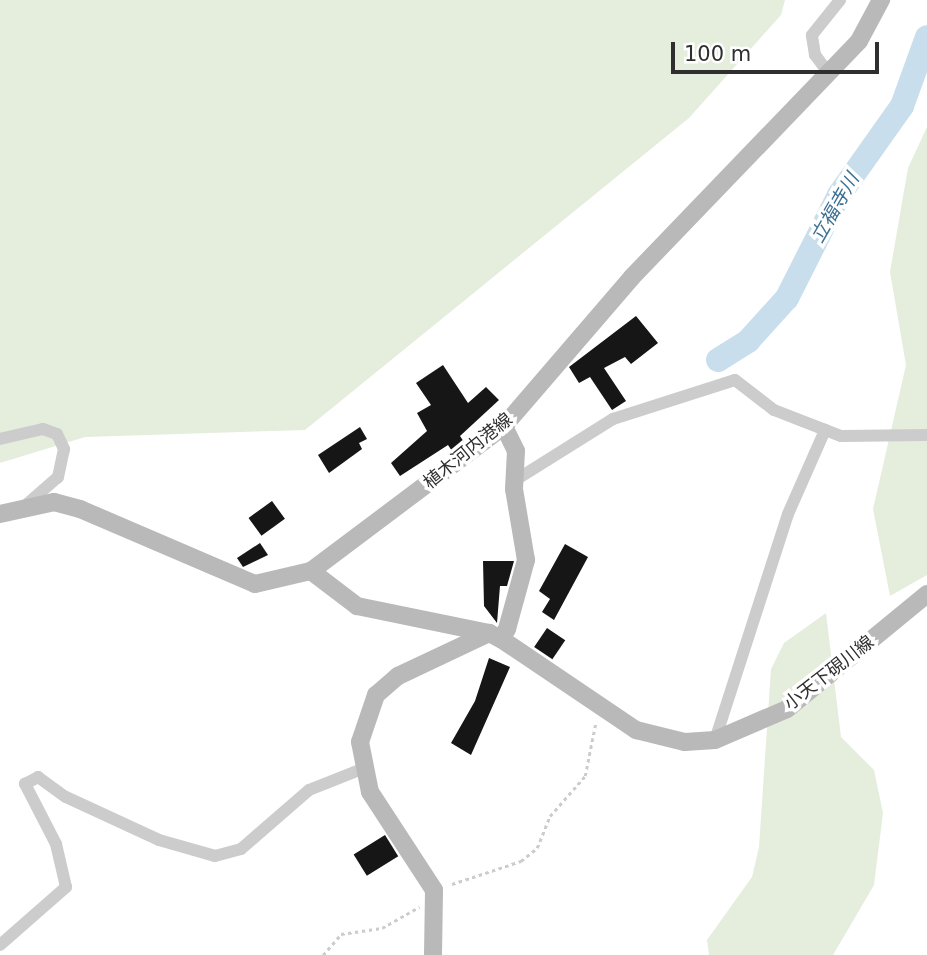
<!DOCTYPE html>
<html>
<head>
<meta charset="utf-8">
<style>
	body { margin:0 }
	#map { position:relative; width:927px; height:955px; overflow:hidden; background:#fff; font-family:"DejaVu Sans","Noto Sans JP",sans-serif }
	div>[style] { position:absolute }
	.green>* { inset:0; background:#e5eddd }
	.river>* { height:24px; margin:-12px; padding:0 12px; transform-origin:12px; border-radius:12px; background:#c8deed }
	.building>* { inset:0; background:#161616; transform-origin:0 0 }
	.path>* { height:2.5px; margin-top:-1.25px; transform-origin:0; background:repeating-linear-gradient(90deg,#ccc 0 3.5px,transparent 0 7px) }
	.minor>* { height:12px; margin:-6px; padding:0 6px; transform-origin:6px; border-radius:6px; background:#ccc }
	.secondary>* { height:18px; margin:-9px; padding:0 9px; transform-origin:9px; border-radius:9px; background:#b9b9b9 }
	span { translate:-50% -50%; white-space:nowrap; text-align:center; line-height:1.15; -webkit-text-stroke:7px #fff; paint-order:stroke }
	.street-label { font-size:18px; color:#2f2f2f }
	.water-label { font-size:19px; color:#3b7093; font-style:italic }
	.scale { position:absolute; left:671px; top:42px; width:208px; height:32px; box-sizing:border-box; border:4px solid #2f2f2f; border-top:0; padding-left:9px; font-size:21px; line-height:24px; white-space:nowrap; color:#2f2f2f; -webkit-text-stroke:5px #fff; paint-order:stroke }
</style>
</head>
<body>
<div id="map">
	<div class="green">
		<i style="clip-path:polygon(0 0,785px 0,781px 15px,689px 118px,305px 430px,85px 437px,0 463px)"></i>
		<i style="clip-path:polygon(927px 127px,927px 575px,890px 596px,873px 509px,906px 365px,890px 272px,908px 168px)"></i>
		<i style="clip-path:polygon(826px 613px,841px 737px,874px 770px,883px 813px,874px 885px,833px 955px,709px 955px,707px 940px,752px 877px,759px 847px,771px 669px,784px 643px)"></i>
	</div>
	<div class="river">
		<i style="left:718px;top:360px;width:36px;rotate:-32deg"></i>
		<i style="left:748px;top:341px;width:58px;rotate:-47.8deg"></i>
		<i style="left:787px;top:298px;width:115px;rotate:-63.2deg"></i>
		<i style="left:839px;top:195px;width:109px;rotate:-54.7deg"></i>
		<i style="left:902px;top:106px;width:73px;rotate:-70.1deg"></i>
	</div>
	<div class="building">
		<i style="clip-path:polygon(636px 316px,658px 343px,631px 364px,625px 357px,604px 368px,626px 401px,612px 410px,590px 377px,579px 383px,569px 367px)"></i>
		<i style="clip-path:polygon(443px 365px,468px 403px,486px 387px,499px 400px,460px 436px,464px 442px,452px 451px,448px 445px,400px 476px,391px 463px,427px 431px,417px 413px,431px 405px,416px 383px)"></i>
		<i style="clip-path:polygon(360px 427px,367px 439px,359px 443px,362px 449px,329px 473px,318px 455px)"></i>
		<i style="left:272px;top:501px;width:22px;height:29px;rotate:54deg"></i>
		<i style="clip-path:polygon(260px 543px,268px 555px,243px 567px,237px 558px)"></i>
		<i style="clip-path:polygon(565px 544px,588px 557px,554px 620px,542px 612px,550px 599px,539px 591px)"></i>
		<i style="clip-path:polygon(483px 561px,514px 561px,507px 586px,500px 586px,497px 623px,484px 606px)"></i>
		<i style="left:547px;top:628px;width:22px;height:23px;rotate:34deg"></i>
		<i style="clip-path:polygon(489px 658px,510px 667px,471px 755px,451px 743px,475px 701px)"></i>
		<i style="left:385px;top:835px;width:25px;height:37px;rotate:58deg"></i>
	</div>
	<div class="path">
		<i style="left:452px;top:884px;width:73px;rotate:-18.4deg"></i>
		<i style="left:521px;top:861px;width:21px;rotate:-39deg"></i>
		<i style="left:537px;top:848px;width:35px;rotate:-68deg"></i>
		<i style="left:550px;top:816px;width:53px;rotate:-48.8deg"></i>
		<i style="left:585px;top:776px;width:56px;rotate:-78.7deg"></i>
		<i style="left:323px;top:955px;width:28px;rotate:-49deg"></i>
		<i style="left:341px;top:934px;width:41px;rotate:-8.3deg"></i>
		<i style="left:382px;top:928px;width:43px;rotate:-29.6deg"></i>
	</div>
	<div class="minor">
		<i style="left:829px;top:74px;width:24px;rotate:-126deg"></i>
		<i style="left:815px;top:55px;width:20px;rotate:-99deg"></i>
		<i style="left:812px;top:35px;width:45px;rotate:-51.3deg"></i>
		<i style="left:0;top:439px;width:44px;rotate:-13.1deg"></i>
		<i style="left:43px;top:429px;width:15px;rotate:20deg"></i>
		<i style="left:57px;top:434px;width:17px;rotate:65deg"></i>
		<i style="left:64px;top:449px;width:29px;rotate:102deg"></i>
		<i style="left:58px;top:477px;width:41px;rotate:138.9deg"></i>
		<i style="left:514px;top:481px;width:117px;rotate:-32.1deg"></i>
		<i style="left:613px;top:419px;width:128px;rotate:-17.7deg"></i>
		<i style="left:735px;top:380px;width:49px;rotate:37.6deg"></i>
		<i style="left:774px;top:410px;width:72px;rotate:21.2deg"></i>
		<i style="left:841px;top:436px;width:86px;rotate:-0.7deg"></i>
		<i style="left:715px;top:740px;width:237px;rotate:-72.1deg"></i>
		<i style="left:788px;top:514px;width:92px;rotate:-66.2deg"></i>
		<i style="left:0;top:945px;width:88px;rotate:-41.3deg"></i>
		<i style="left:66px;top:887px;width:44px;rotate:-103.1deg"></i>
		<i style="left:56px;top:844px;width:68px;rotate:-117.3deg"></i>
		<i style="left:25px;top:784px;width:15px;rotate:-28deg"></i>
		<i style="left:38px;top:777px;width:34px;rotate:36deg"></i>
		<i style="left:66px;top:797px;width:102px;rotate:24.8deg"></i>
		<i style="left:159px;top:840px;width:58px;rotate:15.9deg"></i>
		<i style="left:215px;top:856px;width:27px;rotate:-15deg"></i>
		<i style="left:241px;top:849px;width:90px;rotate:-40.9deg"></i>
		<i style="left:309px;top:790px;width:57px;rotate:-21.6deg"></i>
	</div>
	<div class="secondary">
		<i style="left:0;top:514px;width:55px;rotate:-12.5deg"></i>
		<i style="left:54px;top:502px;width:27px;rotate:15deg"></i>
		<i style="left:80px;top:509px;width:190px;rotate:23.2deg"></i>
		<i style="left:255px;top:584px;width:57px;rotate:-13.1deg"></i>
		<i style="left:311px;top:571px;width:241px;rotate:-36.9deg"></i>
		<i style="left:504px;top:426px;width:196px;rotate:-49.3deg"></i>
		<i style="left:632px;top:277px;width:327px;rotate:-46.1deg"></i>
		<i style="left:859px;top:41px;width:47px;rotate:-61.8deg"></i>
		<i style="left:311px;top:571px;width:58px;rotate:37.3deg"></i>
		<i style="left:357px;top:606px;width:135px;rotate:11.6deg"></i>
		<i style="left:501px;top:639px;width:163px;rotate:34deg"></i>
		<i style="left:636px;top:730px;width:50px;rotate:13.8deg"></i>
		<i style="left:685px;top:742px;width:30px;rotate:-4deg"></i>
		<i style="left:715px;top:740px;width:78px;rotate:-23.3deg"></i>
		<i style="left:787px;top:709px;width:181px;rotate:-39.4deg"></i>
		<i style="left:433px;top:955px;width:65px;rotate:-89.1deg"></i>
		<i style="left:434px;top:890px;width:117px;rotate:-123.1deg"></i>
		<i style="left:370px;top:792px;width:51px;rotate:-101.3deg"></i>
		<i style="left:360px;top:742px;width:50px;rotate:-71.2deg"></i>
		<i style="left:376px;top:695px;width:29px;rotate:-41deg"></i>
		<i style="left:398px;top:676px;width:101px;rotate:-25.3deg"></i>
		<i style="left:489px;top:633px;width:13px;rotate:27deg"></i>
		<i style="left:501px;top:639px;width:12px;rotate:-59deg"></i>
		<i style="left:507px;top:629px;width:72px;rotate:-74.6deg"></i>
		<i style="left:526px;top:560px;width:72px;rotate:-99.6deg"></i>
		<i style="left:514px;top:489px;width:38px;rotate:-87deg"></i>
		<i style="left:516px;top:451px;width:28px;rotate:-116deg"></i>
	</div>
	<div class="street-label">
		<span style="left:468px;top:451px;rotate:-39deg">植木河内港線</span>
		<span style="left:829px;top:673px;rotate:-38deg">小天下硯川線</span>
	</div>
	<div class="water-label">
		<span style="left:835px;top:208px;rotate:-60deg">立福寺川</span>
	</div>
	<div class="scale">100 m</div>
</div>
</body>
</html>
